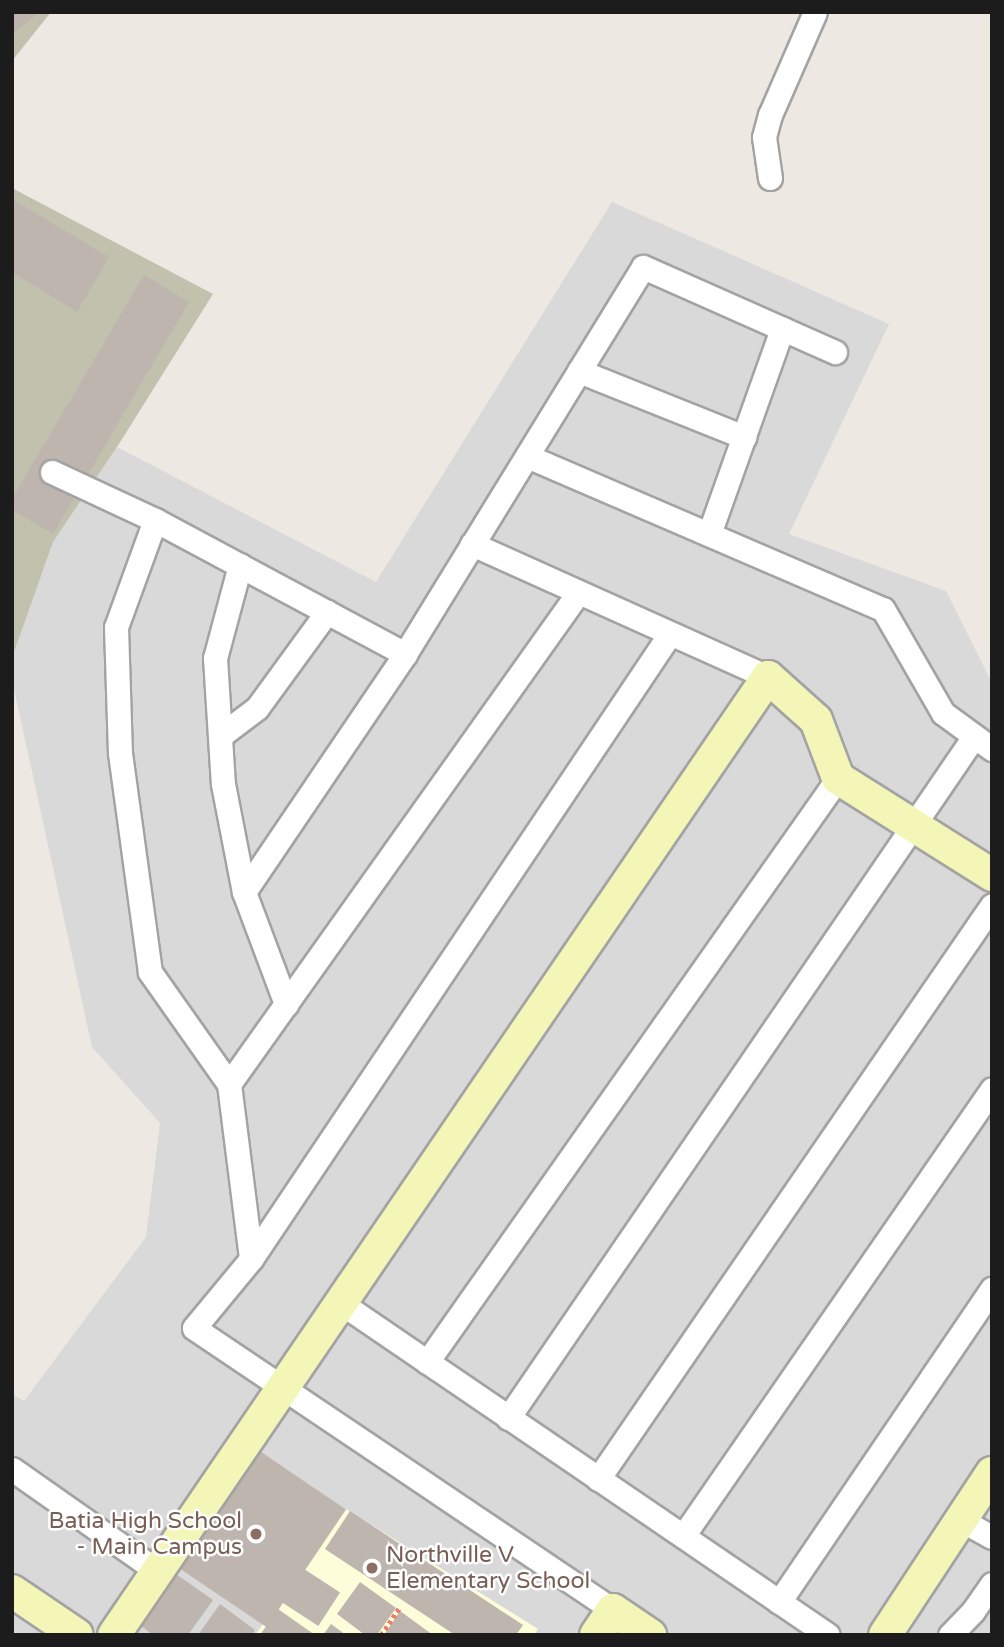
<!DOCTYPE html>
<html>
<head>
<meta charset="utf-8">
<style>
	body { margin:0 }
	#map { position:relative; width:1004px; height:1647px; overflow:hidden; background:#ede9e2; font-family:"Varela Round",sans-serif }
	div>[style] { position:absolute }
	.residential>* { inset:0; background:#dad9d9 }
	.education>* { inset:0; background:#fdfdda }
	.construction>* { inset:0; background:#c1c1ae }
	.building>* { inset:0; background:#bdb5ae; transform-origin:0 0 }
	.path>* { height:4.5px; margin-top:-2.25px; transform-origin:0; background:repeating-linear-gradient(90deg,#f3796c 0 3.5px,transparent 0 7px) }
	.roads { filter:drop-shadow(2px 0 #a3a3a3) drop-shadow(-2px 0 #a3a3a3) drop-shadow(0 2px #a3a3a3) drop-shadow(0 -2px #a3a3a3) }
	.street>* { height:23px; margin:-11.5px; padding:0 11.5px; transform-origin:11.5px; border-radius:11.5px; background:#fff }
	.secondary>* { height:32px; margin:-16px; padding:0 16px; transform-origin:16px; border-radius:16px; background:#f3f6b6 }
	.dots>* { width:19px; height:19px; translate:-50% -50%; box-sizing:border-box; border:4px solid #fff; border-radius:50% }
	span { translate:-50% -50%; white-space:nowrap; text-align:center; line-height:1.15; -webkit-text-stroke:5px #fff; paint-order:stroke }
	.education-label { font-size:23px; color:#785e54 }
	.right { translate:-100% -50%; text-align:right }
	.left { translate:0 -50%; text-align:left }
	.frame { position:absolute; inset:0; border:14px solid #1c1c1c; pointer-events:none }
</style>
</head>
<body>
<div id="map">
	<div class="residential">
		<i style="clip-path:polygon(612px 202px,889px 324px,789px 534px,946px 591px,992px 683px,992px 1635px,12px 1635px,12px 1394px,24px 1401px,146px 1237px,160px 1123px,92px 1047px,12px 680px,12px 658px,53px 542px,117px 447px,376px 582px)"></i>
	</div>
	<div class="education">
		<i style="clip-path:polygon(346px 1509px,538px 1629px,534px 1635px,255px 1635px)"></i>
	</div>
	<div class="construction">
		<i style="clip-path:polygon(12px 12px,51px 12px,12px 61px)"></i>
		<i style="clip-path:polygon(12px 188px,213px 294px,117px 447px,53px 542px,12px 658px)"></i>
	</div>
	<div class="building">
		<i style="clip-path:polygon(12px 12px,35px 12px,37px 14px,12px 35px)"></i>
		<i style="clip-path:polygon(12px 199px,109px 257px,77px 312px,12px 272px)"></i>
		<i style="clip-path:polygon(144px 275px,189px 302px,53px 534px,12px 510px,12px 499px)"></i>
		<i style="left:249px;top:1444px;width:117px;height:142px;rotate:34deg"></i>
		<i style="clip-path:polygon(350px 1511px,523px 1625px,516px 1635px,455px 1635px,325px 1549px)"></i>
		<i style="left:304px;top:1569px;width:43px;height:40px;rotate:33deg"></i>
		<i style="clip-path:polygon(173px 1572px,213px 1600px,188px 1635px,153px 1635px,137px 1623px)"></i>
		<i style="clip-path:polygon(360px 1582px,396px 1608px,377px 1635px,365px 1635px,337px 1614px)"></i>
		<i style="clip-path:polygon(220px 1604px,255px 1630px,252px 1635px,198px 1635px)"></i>
		<i style="clip-path:polygon(278px 1609px,315px 1635px,260px 1635px)"></i>
		<i style="clip-path:polygon(400px 1611px,433px 1635px,384px 1635px)"></i>
		<i style="clip-path:polygon(331px 1624px,346px 1635px,323px 1635px)"></i>
	</div>
	<div class="path">
		<i style="left:381px;top:1635px;width:32px;rotate:-56deg"></i>
	</div>
	<div class="roads">
		<div class="street">
			<i style="left:770px;top:178px;width:41px;rotate:-98.3deg"></i>
			<i style="left:764px;top:137px;width:23px;rotate:-75deg"></i>
			<i style="left:770px;top:115px;width:112px;rotate:-66.4deg"></i>
			<i style="left:579px;top:371px;width:178px;rotate:21.8deg"></i>
			<i style="left:527px;top:456px;width:387px;rotate:23.3deg"></i>
			<i style="left:883px;top:609px;width:120px;rotate:60deg"></i>
			<i style="left:943px;top:713px;width:61px;rotate:36.3deg"></i>
			<i style="left:52px;top:472px;width:114px;rotate:25deg"></i>
			<i style="left:155px;top:520px;width:284px;rotate:28.2deg"></i>
			<i style="left:155px;top:520px;width:114px;rotate:110deg"></i>
			<i style="left:116px;top:627px;width:126px;rotate:88.2deg"></i>
			<i style="left:120px;top:753px;width:221px;rotate:82.2deg"></i>
			<i style="left:150px;top:972px;width:137px;rotate:54.8deg"></i>
			<i style="left:229px;top:1084px;width:176px;rotate:82.8deg"></i>
			<i style="left:251px;top:1259px;width:89px;rotate:129.6deg"></i>
			<i style="left:194px;top:1328px;width:505px;rotate:33.94deg"></i>
			<i style="left:709px;top:534px;width:218px;rotate:-70.4deg"></i>
			<i style="left:472px;top:544px;width:325px;rotate:24.2deg"></i>
			<i style="left:240px;top:565px;width:96px;rotate:105deg"></i>
			<i style="left:215px;top:658px;width:126px;rotate:86.4deg"></i>
			<i style="left:223px;top:784px;width:110px;rotate:79deg"></i>
			<i style="left:244px;top:892px;width:120px;rotate:69.4deg"></i>
			<i style="left:220px;top:736px;width:46px;rotate:-37.1deg"></i>
			<i style="left:257px;top:708px;width:119px;rotate:-53.9deg"></i>
			<i style="left:244px;top:892px;width:287px;rotate:-55.9deg"></i>
			<i style="left:405px;top:654px;width:454px;rotate:-58.4deg"></i>
			<i style="left:643px;top:267px;width:210px;rotate:23.9deg"></i>
			<i style="left:229px;top:1084px;width:602px;rotate:-54.6deg"></i>
			<i style="left:251px;top:1259px;width:751px;rotate:-56.18deg"></i>
			<i style="left:341px;top:1303px;width:589px;rotate:34.28deg"></i>
			<i style="left:427px;top:1362px;width:714px;rotate:-54.86deg"></i>
			<i style="left:508px;top:1418px;width:824px;rotate:-55.63deg"></i>
			<i style="left:12px;top:1469px;width:177px;rotate:35.1deg"></i>
			<i style="left:598px;top:1479px;width:696px;rotate:-55.53deg"></i>
			<i style="left:961px;top:1520px;width:35px;rotate:29deg"></i>
			<i style="left:683px;top:1536px;width:543px;rotate:-55.34deg"></i>
			<i style="left:779px;top:1602px;width:379px;rotate:-55.8deg"></i>
			<i style="left:950px;top:1635px;width:33px;rotate:-46deg"></i>
			<i style="left:973px;top:1611px;width:33px;rotate:-55deg"></i>
		</div>
		<div class="secondary">
			<i style="left:12px;top:1591px;width:78px;rotate:34.1deg"></i>
			<i style="left:114px;top:1635px;width:1160px;rotate:-55.68deg"></i>
			<i style="left:768px;top:677px;width:64px;rotate:41.9deg"></i>
			<i style="left:816px;top:720px;width:62px;rotate:69.2deg"></i>
			<i style="left:838px;top:778px;width:182px;rotate:32.2deg"></i>
			<i style="left:596px;top:1635px;width:30px;rotate:-56deg"></i>
			<i style="left:613px;top:1610px;width:45px;rotate:34deg"></i>
			<i style="left:885px;top:1635px;width:194px;rotate:-56.6deg"></i>
		</div>
	</div>
	<div class="dots">
		<i style="left:256px;top:1534px;background:#8d6e63"></i>
		<i style="left:372px;top:1568px;background:#8d6e63"></i>
	</div>
	<div class="education-label">
		<span class="right" style="left:242px;top:1534px">Batia High School<br>- Main Campus</span>
		<span class="left" style="left:386px;top:1568px">Northville V<br>Elementary School</span>
	</div>
	<div class="frame"></div>
</div>
</body>
</html>
